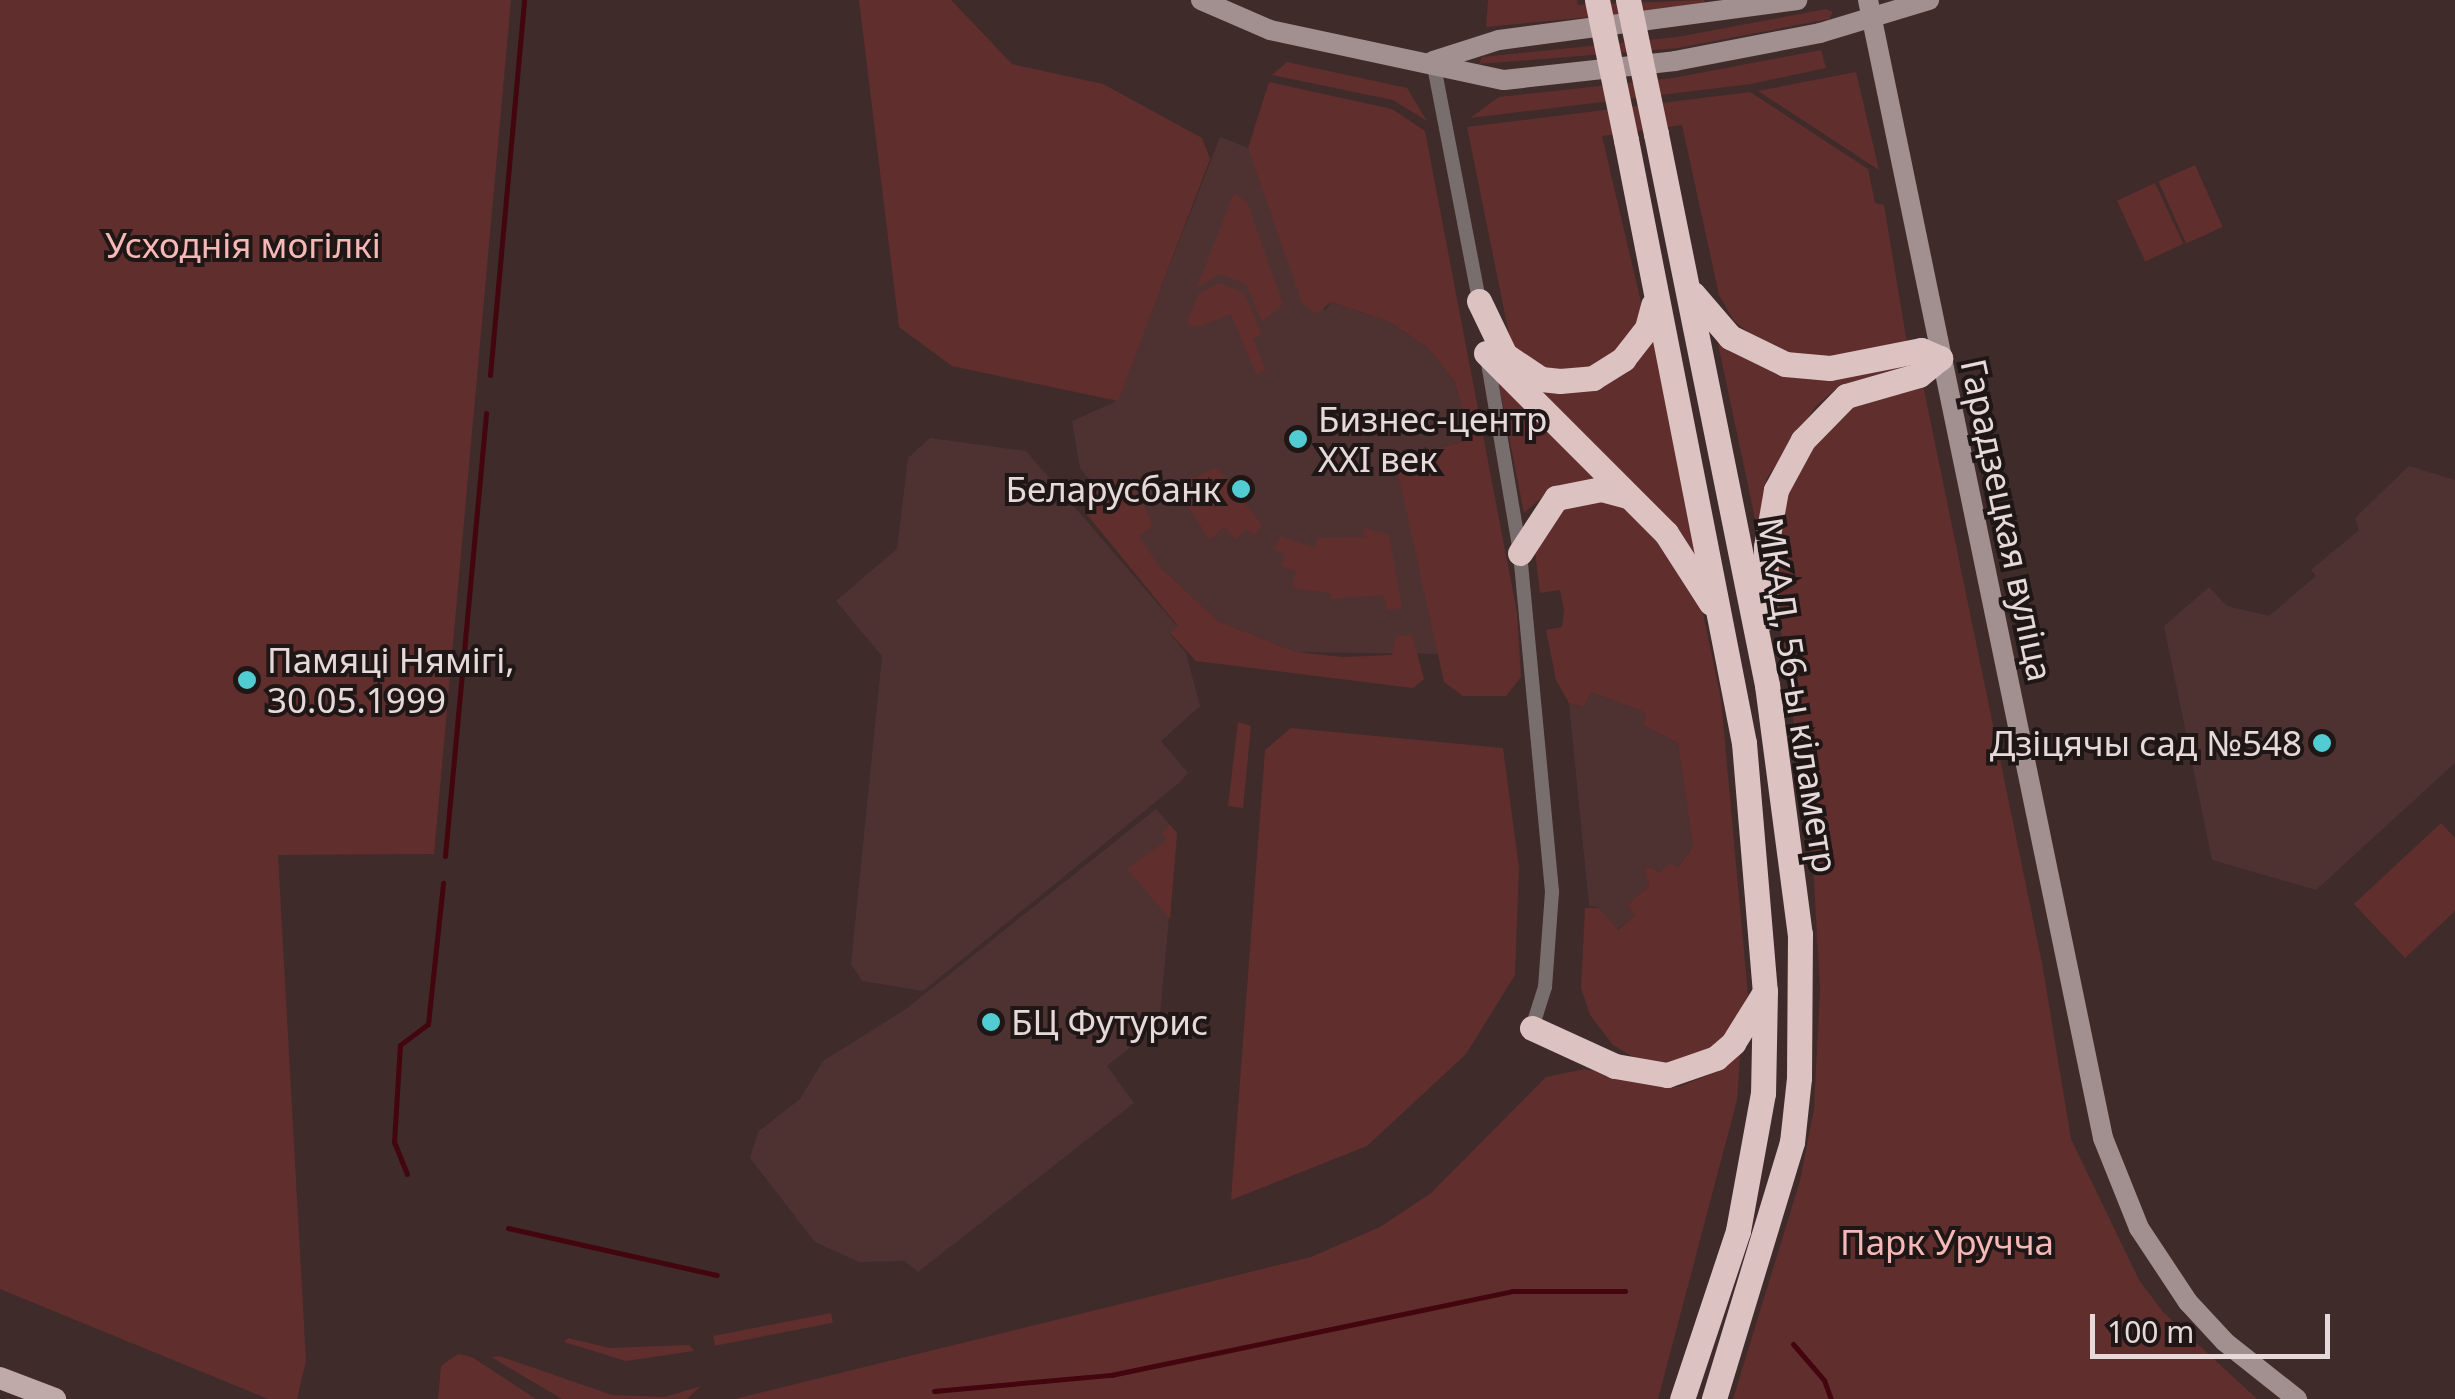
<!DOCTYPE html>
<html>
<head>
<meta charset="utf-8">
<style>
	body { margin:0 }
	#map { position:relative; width:2455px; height:1399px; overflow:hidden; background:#3f2b2a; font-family:"Noto Sans",sans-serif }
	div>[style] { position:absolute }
	.built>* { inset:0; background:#4d3231 }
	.green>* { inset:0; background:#612e2e; transform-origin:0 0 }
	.stream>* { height:5px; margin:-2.5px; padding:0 2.5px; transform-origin:2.5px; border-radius:2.5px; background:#43060e }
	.street>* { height:14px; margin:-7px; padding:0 7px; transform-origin:7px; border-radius:7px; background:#796e6e }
	.secondary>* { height:20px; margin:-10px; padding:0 10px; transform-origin:10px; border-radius:10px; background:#a1908f }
	.primary>* { height:22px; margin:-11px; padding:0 11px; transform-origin:11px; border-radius:11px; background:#c0aaa9 }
	.highway>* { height:25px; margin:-12.5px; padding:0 12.5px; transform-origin:12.5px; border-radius:12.5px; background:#dcc2c1 }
	.highway-bridge>* { height:25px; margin:-12.5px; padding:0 12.5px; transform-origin:12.5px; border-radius:12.5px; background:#dcc2c1 }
	.dots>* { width:28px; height:28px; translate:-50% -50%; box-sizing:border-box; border:5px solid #1f1616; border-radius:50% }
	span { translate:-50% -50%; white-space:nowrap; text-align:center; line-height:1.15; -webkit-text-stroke:8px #1f1616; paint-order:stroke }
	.park-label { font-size:35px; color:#f6b8b6 }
	.poi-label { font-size:35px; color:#e7d9d9 }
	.left { translate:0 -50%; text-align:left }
	.right { translate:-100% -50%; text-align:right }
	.street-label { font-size:35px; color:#e7d9d9 }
	.scale { position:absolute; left:2090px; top:1314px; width:240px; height:45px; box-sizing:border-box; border:5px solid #e7d9d9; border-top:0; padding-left:12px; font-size:30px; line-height:35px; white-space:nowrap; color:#e7d9d9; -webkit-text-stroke:8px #1f1616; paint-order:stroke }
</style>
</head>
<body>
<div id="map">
	<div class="built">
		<i style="clip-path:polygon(1220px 137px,1248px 148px,1325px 311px,1331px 302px,1390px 322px,1428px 348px,1455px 382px,1470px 440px,1411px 455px,1393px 470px,1405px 466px,1445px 654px,1296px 652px,1218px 621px,1159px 566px,1080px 468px,1072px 421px,1117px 401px)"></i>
		<i style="clip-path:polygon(930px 438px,1026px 451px,1178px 627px,1170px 634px,1186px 653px,1200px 706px,1161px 741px,1188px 773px,1179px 783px,923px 991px,862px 981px,851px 964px,882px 656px,836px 601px,897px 549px,908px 458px)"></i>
		<i style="clip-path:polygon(2409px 466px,2455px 480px,2455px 763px,2316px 890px,2212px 860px,2164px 626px,2209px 587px,2227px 606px,2269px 616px,2316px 576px,2311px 570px,2359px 530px,2355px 518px)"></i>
		<i style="clip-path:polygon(1591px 692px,1646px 713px,1643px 725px,1678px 743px,1693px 847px,1676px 869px,1660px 872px,1644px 865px,1649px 886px,1627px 905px,1635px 915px,1617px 930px,1599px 908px,1589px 906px,1569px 703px,1584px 707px)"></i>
		<i style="clip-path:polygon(1156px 809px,1177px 833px,1159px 1025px,1107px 1066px,1134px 1103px,918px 1272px,905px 1261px,859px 1262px,815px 1242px,750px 1158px,758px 1132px,800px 1099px,823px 1061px,906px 1009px)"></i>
	</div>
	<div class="green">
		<i style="clip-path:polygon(0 0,511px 0,434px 854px,278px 855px,306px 1361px,297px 1399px,268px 1399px,0 1289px)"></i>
		<i style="clip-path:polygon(859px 0,951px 0,1012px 64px,1103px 84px,1202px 138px,1210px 159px,1118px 401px,952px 366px,899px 327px)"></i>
		<i style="clip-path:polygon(1488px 0,1577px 0,1578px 5px,1704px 0,1705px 6px,1486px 27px)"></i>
		<i style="clip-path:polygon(1826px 9px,1833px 12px,1829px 19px,1678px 48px,1479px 64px,1482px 57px,1677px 37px)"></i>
		<i style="clip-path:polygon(1821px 50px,1826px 68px,1751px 84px,1470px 118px,1499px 97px,1673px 78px)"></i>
		<i style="clip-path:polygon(1287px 62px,1407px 88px,1427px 121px,1393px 100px,1272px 75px)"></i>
		<i style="clip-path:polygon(1856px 72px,1879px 170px,1758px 91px)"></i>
		<i style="clip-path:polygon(1269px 82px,1392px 109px,1425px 131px,1517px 613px,1521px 677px,1506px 696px,1463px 696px,1444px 682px,1397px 469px,1411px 455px,1470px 440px,1455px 382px,1428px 348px,1390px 322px,1331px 302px,1316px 314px,1302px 303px,1248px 148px)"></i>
		<i style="clip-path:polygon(1750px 92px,1868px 169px,1875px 203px,1884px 205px,1907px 343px,1810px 361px,1758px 340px,1734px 321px,1719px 295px,1682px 125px,1602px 136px,1643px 311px,1639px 325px,1606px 361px,1574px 372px,1544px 367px,1511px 344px,1467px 127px)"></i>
		<i style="left:2195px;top:165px;width:68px;height:40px;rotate:66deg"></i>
		<i style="left:2155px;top:183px;width:67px;height:42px;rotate:65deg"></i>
		<i style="clip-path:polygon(1234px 193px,1247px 202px,1283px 304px,1262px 322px,1246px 284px,1220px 274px,1197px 287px)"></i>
		<i style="clip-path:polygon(1220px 283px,1244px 293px,1262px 334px,1253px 339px,1266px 370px,1256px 374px,1231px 314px,1198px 327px,1186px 324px,1199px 293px)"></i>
		<i style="clip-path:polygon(1716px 334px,1774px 371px,1798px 378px,1907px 361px,1908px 366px,1840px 385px,1816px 406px,1767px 478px,1758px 533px)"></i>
		<i style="clip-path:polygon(1654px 337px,1702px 571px,1527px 386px,1596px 389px,1630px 369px)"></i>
		<i style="clip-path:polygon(1498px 380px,1599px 476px,1545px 495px,1524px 513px)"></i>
		<i style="clip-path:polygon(1923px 385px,2042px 963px,2071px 1139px,2139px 1280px,2163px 1312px,2257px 1399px,1733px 1399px,1800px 1181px,1814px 1109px,1820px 989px,1813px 864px,1776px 595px,1782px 504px,1795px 467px,1839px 410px)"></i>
		<i style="clip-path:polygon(1217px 467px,1262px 525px,1255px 536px,1246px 529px,1236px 539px,1224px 527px,1210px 540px,1187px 505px,1181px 507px,1172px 488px)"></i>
		<i style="clip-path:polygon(1112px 478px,1139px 494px,1153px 526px,1139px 536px,1159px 566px,1218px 621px,1296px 652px,1342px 657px,1392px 655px,1396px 636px,1412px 635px,1424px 679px,1413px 688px,1196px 661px,1170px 633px,1178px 626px,1085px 512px,1087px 499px)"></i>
		<i style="clip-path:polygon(1600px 499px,1636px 511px,1701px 604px,1721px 699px,1748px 995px,1733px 1027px,1706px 1051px,1670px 1063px,1635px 1058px,1613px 1045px,1590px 1015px,1581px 988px,1585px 908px,1599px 908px,1618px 930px,1635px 915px,1627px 905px,1649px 886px,1644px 865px,1660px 872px,1671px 863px,1677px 868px,1693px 847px,1678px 743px,1643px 725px,1646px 713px,1591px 692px,1584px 707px,1569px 703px,1556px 680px,1546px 630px,1562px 627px,1564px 610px,1560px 590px,1540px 593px,1535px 551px,1541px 531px,1569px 504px)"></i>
		<i style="clip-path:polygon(1364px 528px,1389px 535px,1402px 608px,1388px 610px,1383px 595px,1331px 599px,1330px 593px,1292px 588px,1296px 571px,1281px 566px,1285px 554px,1274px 550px,1280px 536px,1315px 548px,1318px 538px,1365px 537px)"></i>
		<i style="clip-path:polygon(1238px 722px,1251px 726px,1243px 808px,1228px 806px)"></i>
		<i style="clip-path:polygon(1291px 728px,1503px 748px,1519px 868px,1515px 975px,1466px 1054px,1367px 1146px,1231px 1200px,1265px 750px)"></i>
		<i style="clip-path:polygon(2441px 823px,2455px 838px,2455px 911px,2405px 958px,2354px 904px)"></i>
		<i style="clip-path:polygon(1170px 825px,1177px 833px,1170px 919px,1127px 869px,1167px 840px,1162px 832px)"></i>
		<i style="clip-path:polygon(1741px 1043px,1737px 1100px,1658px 1399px,735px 1399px,1311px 1257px,1380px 1227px,1431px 1193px,1546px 1077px,1585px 1069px,1678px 1087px,1722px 1070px)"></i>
		<i style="left:831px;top:1313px;width:10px;height:120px;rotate:79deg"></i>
		<i style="clip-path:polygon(568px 1338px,610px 1348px,689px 1345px,694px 1351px,626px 1361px,564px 1342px)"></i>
		<i style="clip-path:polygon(458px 1354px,472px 1357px,536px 1399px,438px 1399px,441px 1366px)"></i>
		<i style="clip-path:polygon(499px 1356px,612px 1395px,665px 1397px,701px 1386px,687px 1399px,562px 1399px,491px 1357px)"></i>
	</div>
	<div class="stream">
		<i style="left:490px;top:375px;width:377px;rotate:-84.8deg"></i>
		<i style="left:445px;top:856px;width:445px;rotate:-84.7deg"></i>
		<i style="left:407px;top:1174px;width:35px;rotate:-112deg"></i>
		<i style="left:394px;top:1142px;width:97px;rotate:-86.5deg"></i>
		<i style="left:400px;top:1045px;width:35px;rotate:-37deg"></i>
		<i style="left:428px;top:1024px;width:142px;rotate:-83.9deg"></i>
		<i style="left:508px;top:1228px;width:214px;rotate:12.7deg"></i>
		<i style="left:1793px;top:1344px;width:48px;rotate:49.3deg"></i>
		<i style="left:1824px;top:1380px;width:20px;rotate:70deg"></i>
		<i style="left:934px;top:1391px;width:178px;rotate:-5.2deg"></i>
		<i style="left:1111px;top:1375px;width:410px;rotate:-11.8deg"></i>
		<i style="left:1512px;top:1291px;width:113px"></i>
	</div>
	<div class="street">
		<i style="left:1433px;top:61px;width:249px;rotate:79.1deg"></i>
		<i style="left:1487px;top:357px;width:199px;rotate:80.4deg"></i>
		<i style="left:1520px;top:553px;width:341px;rotate:84.6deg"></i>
		<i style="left:1552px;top:892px;width:95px;rotate:94.2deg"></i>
		<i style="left:1545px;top:987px;width:43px;rotate:107.6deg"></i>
	</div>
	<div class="secondary">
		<i style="left:1201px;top:0;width:75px;rotate:23.5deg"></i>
		<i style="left:1270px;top:30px;width:239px;rotate:12.1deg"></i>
		<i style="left:1504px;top:80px;width:172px;rotate:-6.3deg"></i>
		<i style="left:1675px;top:61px;width:148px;rotate:-10.9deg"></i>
		<i style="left:1820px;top:33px;width:114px;rotate:-16.8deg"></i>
		<i style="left:1868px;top:0;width:1162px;rotate:78.33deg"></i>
		<i style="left:2103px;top:1138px;width:97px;rotate:68.2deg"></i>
		<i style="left:2139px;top:1228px;width:89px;rotate:56.5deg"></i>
		<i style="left:2188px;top:1302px;width:54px;rotate:47.2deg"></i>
		<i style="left:2225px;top:1342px;width:92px;rotate:38.4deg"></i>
		<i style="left:1433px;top:61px;width:69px;rotate:-17.7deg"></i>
		<i style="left:1499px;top:40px;width:301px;rotate:-7.6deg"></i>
	</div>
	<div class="primary">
		<i style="left:0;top:1378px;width:59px;rotate:20.9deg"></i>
	</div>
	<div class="highway">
		<i style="left:1656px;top:134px;width:562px;rotate:78.61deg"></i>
		<i style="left:1767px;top:685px;width:251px;rotate:82.5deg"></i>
		<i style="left:1800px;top:934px;width:144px;rotate:90.4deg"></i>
		<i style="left:1799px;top:1078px;width:64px;rotate:96.2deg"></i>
		<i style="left:1792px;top:1142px;width:269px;rotate:106.9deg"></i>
		<i style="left:1626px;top:140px;width:614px;rotate:78.93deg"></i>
		<i style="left:1744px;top:743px;width:249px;rotate:85.2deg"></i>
		<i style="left:1765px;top:991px;width:102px;rotate:91.1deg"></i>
		<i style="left:1763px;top:1093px;width:140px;rotate:100.3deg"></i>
		<i style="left:1738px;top:1231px;width:177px;rotate:108.4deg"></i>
		<i style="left:1693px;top:294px;width:57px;rotate:49.3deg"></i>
		<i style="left:1730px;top:337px;width:61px;rotate:26.1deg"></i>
		<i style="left:1785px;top:364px;width:45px;rotate:5.1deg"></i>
		<i style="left:1830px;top:368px;width:93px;rotate:-11.2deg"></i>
		<i style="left:1921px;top:350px;width:21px;rotate:23deg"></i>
		<i style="left:1940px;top:358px;width:27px;rotate:141deg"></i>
		<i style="left:1919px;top:375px;width:76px;rotate:164deg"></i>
		<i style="left:1846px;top:396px;width:62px;rotate:134.3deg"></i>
		<i style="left:1803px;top:440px;width:57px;rotate:118.4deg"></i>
		<i style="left:1776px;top:490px;width:58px;rotate:100deg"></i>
		<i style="left:1766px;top:547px;width:71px;rotate:90.8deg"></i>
		<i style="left:1479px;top:301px;width:60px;rotate:64.3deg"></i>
		<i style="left:1505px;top:355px;width:43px;rotate:33.7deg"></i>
		<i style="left:1541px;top:379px;width:19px;rotate:6deg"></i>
		<i style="left:1560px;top:381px;width:33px;rotate:-5deg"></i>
		<i style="left:1593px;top:378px;width:36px;rotate:-32deg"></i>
		<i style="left:1623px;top:359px;width:39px;rotate:-52deg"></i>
		<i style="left:1647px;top:328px;width:24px;rotate:-75deg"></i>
		<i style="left:1486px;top:353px;width:255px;rotate:45deg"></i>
		<i style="left:1666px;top:533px;width:83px;rotate:57.3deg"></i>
		<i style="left:1520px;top:553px;width:66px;rotate:-56.8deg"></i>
		<i style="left:1556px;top:498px;width:46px;rotate:-11.3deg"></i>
		<i style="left:1601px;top:489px;width:28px;rotate:15deg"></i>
		<i style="left:1532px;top:1028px;width:91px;rotate:24.6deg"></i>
		<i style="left:1615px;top:1066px;width:53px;rotate:9.8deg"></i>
		<i style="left:1667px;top:1075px;width:52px;rotate:-19.1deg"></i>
		<i style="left:1716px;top:1058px;width:23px;rotate:-41deg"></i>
		<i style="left:1733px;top:1043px;width:57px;rotate:-58deg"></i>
	</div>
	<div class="highway-bridge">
		<i style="left:1597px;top:0;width:143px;rotate:78.3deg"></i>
		<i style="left:1628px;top:0;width:137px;rotate:78.2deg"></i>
	</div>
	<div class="dots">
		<i style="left:1298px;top:439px;background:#51ccd3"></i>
		<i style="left:1241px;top:489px;background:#51ccd3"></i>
		<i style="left:247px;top:680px;background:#51ccd3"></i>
		<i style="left:2322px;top:743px;background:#51ccd3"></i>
		<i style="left:991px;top:1022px;background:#51ccd3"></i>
	</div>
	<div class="park-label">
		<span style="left:243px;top:245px">Усходнія могілкі</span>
		<span style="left:1947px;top:1242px">Парк Уручча</span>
	</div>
	<div class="poi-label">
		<span class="left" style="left:1318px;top:439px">Бизнес-центр<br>XXI век</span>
		<span class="right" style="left:1221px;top:489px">Беларусбанк</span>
		<span class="left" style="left:267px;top:680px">Памяці Нямігі,<br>30.05.1999</span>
		<span class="right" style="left:2302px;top:743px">Дзіцячы сад №548</span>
		<span class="left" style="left:1011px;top:1022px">БЦ Футурис</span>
	</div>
	<div class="street-label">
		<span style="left:2007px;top:520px;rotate:78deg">Гарадзецкая вуліца</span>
		<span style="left:1798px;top:695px;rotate:81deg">МКАД, 56-ы кіламетр</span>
	</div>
	<div class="scale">100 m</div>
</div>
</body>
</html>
